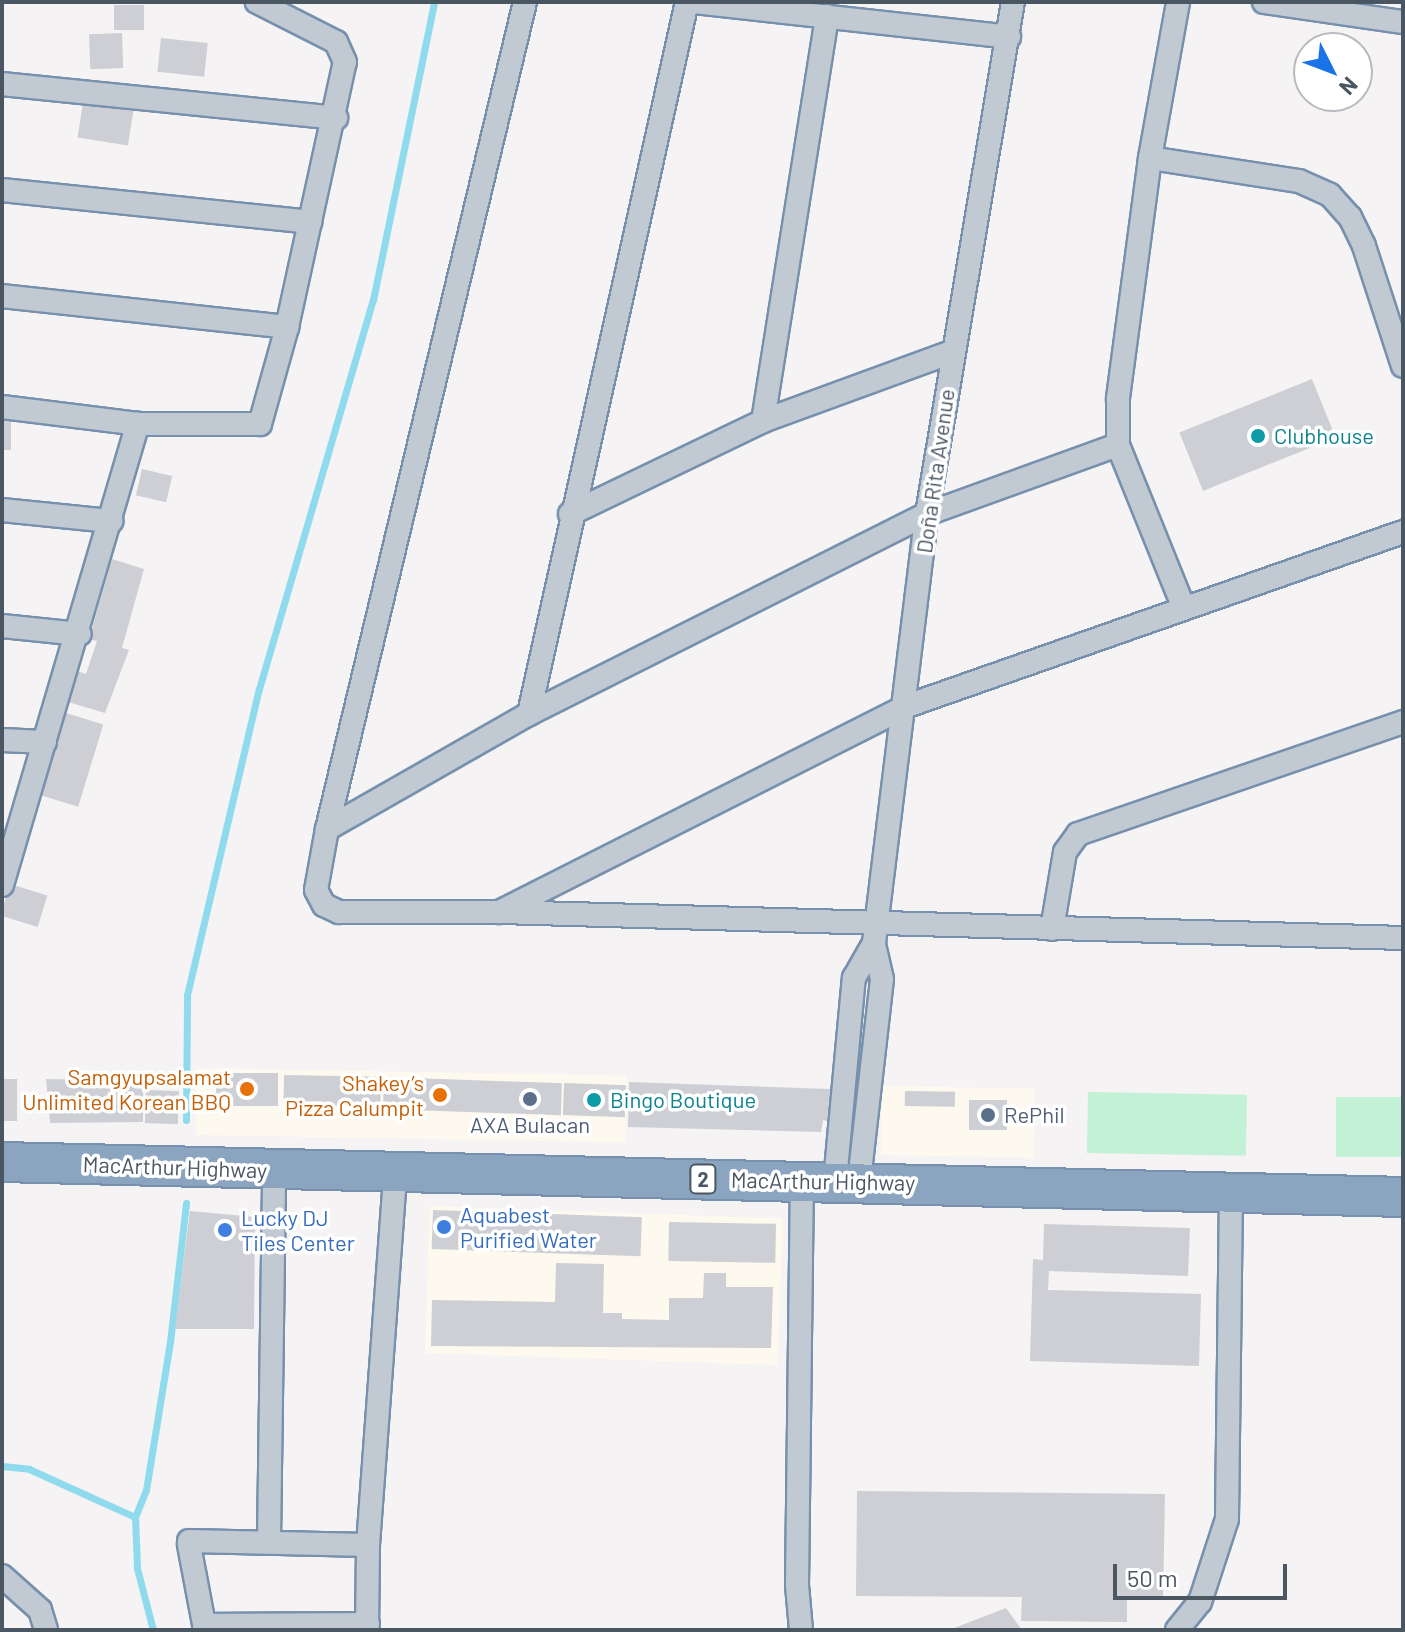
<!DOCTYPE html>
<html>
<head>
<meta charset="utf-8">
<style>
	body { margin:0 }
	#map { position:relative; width:1405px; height:1632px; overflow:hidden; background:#f5f3f3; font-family:Barlow,sans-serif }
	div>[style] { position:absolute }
	.commercial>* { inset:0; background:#fdf9ef; transform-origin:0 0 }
	.green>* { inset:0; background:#c3f1d5; transform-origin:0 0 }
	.stream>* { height:7px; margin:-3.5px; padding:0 3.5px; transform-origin:3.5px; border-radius:3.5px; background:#90daee }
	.building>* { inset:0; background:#cdcfd5; transform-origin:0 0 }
	.roads { filter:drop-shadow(2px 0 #7690ad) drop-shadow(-2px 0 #7690ad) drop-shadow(0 2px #7690ad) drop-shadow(0 -2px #7690ad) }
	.street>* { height:22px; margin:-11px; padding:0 11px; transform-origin:11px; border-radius:11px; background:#c1cad2 }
	.highway>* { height:38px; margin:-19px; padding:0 19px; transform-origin:19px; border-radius:19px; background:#8ba5c1 }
	.dots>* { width:22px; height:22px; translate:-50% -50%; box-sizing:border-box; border:4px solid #fff; border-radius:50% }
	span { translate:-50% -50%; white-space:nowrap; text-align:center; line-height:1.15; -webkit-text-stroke:7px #fff; paint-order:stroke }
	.shield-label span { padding:2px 6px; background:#fff; border:2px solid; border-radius:6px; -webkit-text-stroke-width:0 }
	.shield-label { font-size:20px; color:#4a5661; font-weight:700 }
	.culture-label { font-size:22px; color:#0d838f }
	.left { translate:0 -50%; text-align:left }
	.street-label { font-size:22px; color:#4a5661 }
	.food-label { font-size:22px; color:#c56008 }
	.right { translate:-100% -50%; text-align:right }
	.service-label { font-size:22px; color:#4e5e75 }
	.shop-label { font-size:22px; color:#366cbe }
	.frame { position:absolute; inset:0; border:4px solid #4a5661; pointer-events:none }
	.north { position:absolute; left:1293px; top:32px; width:80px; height:80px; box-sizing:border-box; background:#fff; border:2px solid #b7bbc0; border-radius:50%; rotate:132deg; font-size:22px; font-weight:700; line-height:32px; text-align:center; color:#4a5661 }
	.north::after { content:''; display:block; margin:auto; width:28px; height:36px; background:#1a73e8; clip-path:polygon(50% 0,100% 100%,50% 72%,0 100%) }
	.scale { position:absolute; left:1113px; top:1564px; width:174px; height:36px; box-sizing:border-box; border:4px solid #4a5661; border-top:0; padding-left:10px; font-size:24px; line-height:28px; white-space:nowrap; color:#4a5661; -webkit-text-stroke:6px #fff; paint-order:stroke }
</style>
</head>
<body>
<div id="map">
	<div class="commercial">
		<i style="left:197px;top:1068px;width:430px;height:67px;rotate:1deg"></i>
		<i style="left:882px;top:1086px;width:153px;height:69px;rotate:1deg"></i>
		<i style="left:430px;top:1206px;width:353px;height:147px;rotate:2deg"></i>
	</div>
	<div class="green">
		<i style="left:1088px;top:1092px;width:159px;height:61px;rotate:1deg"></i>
		<i style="left:1336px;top:1097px;width:67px;height:60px"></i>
	</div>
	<div class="stream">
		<i style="left:186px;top:1120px;width:125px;rotate:-89.5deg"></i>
		<i style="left:187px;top:995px;width:314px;rotate:-76.8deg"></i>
		<i style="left:259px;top:689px;width:405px;rotate:-73.7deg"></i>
		<i style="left:373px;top:300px;width:304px;rotate:-78.4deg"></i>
		<i style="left:2px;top:1466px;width:27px;rotate:6deg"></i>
		<i style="left:29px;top:1469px;width:116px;rotate:24.4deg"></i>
		<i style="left:153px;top:1630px;width:64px;rotate:-104.5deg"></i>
		<i style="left:137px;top:1568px;width:51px;rotate:-92.2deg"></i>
		<i style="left:135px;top:1517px;width:29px;rotate:-68deg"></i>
		<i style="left:146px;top:1490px;width:150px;rotate:-80.8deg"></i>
		<i style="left:170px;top:1342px;width:140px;rotate:-83.4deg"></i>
	</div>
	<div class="building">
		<i style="left:114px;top:5px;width:30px;height:25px"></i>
		<i style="left:122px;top:33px;width:35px;height:33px;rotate:88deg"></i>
		<i style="left:161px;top:38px;width:47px;height:34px;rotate:6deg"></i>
		<i style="left:83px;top:103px;width:51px;height:35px;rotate:9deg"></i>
		<i style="left:1312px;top:379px;width:63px;height:143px;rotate:68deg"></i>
		<i style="left:2px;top:416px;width:9px;height:34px"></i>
		<i style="left:142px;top:469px;width:31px;height:27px;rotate:13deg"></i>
		<i style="clip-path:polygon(112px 559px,144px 569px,122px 648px,129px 650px,105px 713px,68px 702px,77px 671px,86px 674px,97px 641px,89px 639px)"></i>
		<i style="left:66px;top:713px;width:39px;height:86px;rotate:17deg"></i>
		<i style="left:10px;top:884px;width:39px;height:33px;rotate:17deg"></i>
		<i style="left:216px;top:1073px;width:62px;height:33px"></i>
		<i style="clip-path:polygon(89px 1074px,143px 1074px,143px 1122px,50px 1123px,46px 1079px,89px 1080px)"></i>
		<i style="left:284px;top:1075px;width:97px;height:30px;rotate:1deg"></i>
		<i style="left:384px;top:1077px;width:178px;height:32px;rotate:2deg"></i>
		<i style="left:2px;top:1079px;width:15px;height:42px"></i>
		<i style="clip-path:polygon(629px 1082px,830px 1089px,827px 1121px,823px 1120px,821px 1132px,628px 1127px)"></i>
		<i style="left:564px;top:1083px;width:62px;height:32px;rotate:2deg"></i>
		<i style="left:146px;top:1090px;width:33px;height:33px;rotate:2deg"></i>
		<i style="left:905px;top:1091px;width:50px;height:15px;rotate:1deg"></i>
		<i style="left:969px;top:1100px;width:38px;height:30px"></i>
		<i style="left:433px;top:1210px;width:209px;height:39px;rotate:2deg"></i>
		<i style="clip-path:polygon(190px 1211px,255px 1217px,254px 1329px,175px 1329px)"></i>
		<i style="left:669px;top:1222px;width:107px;height:39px;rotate:1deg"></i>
		<i style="clip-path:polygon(1044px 1224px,1190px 1228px,1188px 1276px,1049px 1271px,1048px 1290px,1201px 1294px,1199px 1366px,1030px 1361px,1033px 1259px,1043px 1260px)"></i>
		<i style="clip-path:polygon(556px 1263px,604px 1264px,603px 1313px,622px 1313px,622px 1319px,669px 1320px,669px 1298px,703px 1298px,704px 1273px,726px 1273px,726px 1287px,773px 1287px,771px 1348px,431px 1346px,432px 1300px,555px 1302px)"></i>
		<i style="clip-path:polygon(857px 1491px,1165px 1494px,1163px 1598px,1127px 1598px,1127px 1622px,1021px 1621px,1022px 1597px,856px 1596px)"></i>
		<i style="clip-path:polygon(1006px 1608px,1022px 1630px,949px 1630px)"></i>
	</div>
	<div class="roads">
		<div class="street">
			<i style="left:525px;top:2px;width:850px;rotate:103.46deg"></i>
			<i style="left:327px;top:829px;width:62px;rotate:100.2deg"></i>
			<i style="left:316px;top:890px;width:17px;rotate:62deg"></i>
			<i style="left:324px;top:905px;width:17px;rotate:25deg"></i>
			<i style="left:339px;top:912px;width:160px"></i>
			<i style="left:499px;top:912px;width:454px;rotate:-26.8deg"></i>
			<i style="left:904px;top:707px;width:529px;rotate:-19.33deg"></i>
			<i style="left:694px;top:2px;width:317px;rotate:6.3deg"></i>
			<i style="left:1264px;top:2px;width:140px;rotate:8.2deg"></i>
			<i style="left:2px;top:84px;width:336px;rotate:5.8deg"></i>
			<i style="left:1150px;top:158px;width:151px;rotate:8.8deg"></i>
			<i style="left:1299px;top:181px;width:34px;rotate:24deg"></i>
			<i style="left:1330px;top:195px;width:30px;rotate:48deg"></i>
			<i style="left:1350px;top:217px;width:32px;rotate:64deg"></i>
			<i style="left:1364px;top:246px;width:126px;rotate:72deg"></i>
			<i style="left:2px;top:190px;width:310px;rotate:5.9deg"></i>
			<i style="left:2px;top:296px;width:287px;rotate:6.2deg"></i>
			<i style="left:2px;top:407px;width:137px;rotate:7.1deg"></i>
			<i style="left:138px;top:424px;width:122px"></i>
			<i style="left:260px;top:424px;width:101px;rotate:-74.4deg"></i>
			<i style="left:287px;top:327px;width:271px;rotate:-77.7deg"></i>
			<i style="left:345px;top:62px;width:22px;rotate:-114deg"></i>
			<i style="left:336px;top:42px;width:89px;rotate:-153.1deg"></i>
			<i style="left:763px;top:421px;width:410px;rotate:-81deg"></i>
			<i style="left:1118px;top:445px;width:176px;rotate:68deg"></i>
			<i style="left:2px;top:510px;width:110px;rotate:5.8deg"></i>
			<i style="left:570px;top:514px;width:214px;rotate:-25.7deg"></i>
			<i style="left:763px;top:421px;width:201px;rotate:-20.1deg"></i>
			<i style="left:2px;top:626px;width:78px;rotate:5.9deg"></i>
			<i style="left:529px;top:714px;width:729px;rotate:-77.49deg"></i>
			<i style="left:2px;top:740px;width:43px;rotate:2.7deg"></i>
			<i style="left:327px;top:829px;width:232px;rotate:-29.7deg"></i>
			<i style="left:529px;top:714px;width:445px;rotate:-26.7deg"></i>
			<i style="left:927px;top:514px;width:203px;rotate:-19.9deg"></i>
			<i style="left:1118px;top:445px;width:47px;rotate:-90deg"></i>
			<i style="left:1118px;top:398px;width:242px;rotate:-82.4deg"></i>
			<i style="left:1150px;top:158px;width:158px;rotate:-79.8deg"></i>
			<i style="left:2px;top:885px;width:481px;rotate:-73.6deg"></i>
			<i style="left:501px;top:912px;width:902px;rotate:1.65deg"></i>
			<i style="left:1052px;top:929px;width:78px;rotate:-80.4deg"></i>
			<i style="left:1065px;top:852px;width:22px;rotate:-54deg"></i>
			<i style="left:1078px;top:834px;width:344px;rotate:-19deg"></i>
			<i style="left:835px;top:1181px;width:204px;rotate:-84.7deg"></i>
			<i style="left:854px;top:978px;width:40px;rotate:-60.3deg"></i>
			<i style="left:859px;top:1181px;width:203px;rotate:-83.5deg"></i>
			<i style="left:882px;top:979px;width:37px;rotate:-103deg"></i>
			<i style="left:874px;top:943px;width:432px;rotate:-83deg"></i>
			<i style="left:927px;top:514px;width:519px;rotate:-80.47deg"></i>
			<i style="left:189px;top:1541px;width:179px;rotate:1.3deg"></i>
			<i style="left:269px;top:1541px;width:371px;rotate:-89.2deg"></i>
			<i style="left:189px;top:1545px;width:86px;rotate:79.3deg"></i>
			<i style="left:2px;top:1576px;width:51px;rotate:41.8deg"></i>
			<i style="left:40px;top:1610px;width:21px;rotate:73deg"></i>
			<i style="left:204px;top:1625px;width:164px;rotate:-0.3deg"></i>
			<i style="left:367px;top:1630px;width:85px;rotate:-89.3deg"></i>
			<i style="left:368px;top:1545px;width:373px;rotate:-85.8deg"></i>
			<i style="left:801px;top:1630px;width:45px;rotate:-95.1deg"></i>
			<i style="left:797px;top:1585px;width:404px;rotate:-89.3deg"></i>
			<i style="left:1177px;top:1630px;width:36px;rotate:-51deg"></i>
			<i style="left:1200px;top:1602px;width:87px;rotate:-72deg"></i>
			<i style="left:1227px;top:1519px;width:325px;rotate:-89.3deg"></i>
		</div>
		<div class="highway">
			<i style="left:2px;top:1162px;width:1401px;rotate:1.43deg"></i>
		</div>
	</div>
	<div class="dots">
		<i style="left:1258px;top:436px;background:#0f9aa8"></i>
		<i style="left:247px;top:1089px;background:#e8710a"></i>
		<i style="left:440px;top:1095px;background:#e8710a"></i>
		<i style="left:530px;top:1099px;background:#5c6f8a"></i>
		<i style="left:594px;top:1100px;background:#0f9aa8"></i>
		<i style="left:988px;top:1115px;background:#5c6f8a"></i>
		<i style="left:444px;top:1227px;background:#3f7fe0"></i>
		<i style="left:225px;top:1230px;background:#3f7fe0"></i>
	</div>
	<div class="shield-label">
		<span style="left:703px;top:1179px">2</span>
	</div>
	<div class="culture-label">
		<span class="left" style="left:1274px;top:436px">Clubhouse</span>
		<span class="left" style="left:610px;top:1100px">Bingo Boutique</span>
	</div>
	<div class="street-label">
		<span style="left:935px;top:471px;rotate:-82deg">Doña Rita Avenue</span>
		<span style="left:175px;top:1167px;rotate:2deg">MacArthur Highway</span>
		<span style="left:823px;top:1181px;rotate:1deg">MacArthur Highway</span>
	</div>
	<div class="food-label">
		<span class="right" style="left:231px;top:1089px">Samgyupsalamat<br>Unlimited Korean BBQ</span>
		<span class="right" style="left:424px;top:1095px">Shakey’s<br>Pizza Calumpit</span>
	</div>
	<div class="service-label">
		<span class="left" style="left:1004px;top:1115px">RePhil</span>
		<span style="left:530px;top:1125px">AXA Bulacan</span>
	</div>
	<div class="shop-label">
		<span class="left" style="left:460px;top:1227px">Aquabest<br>Purified Water</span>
		<span class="left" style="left:241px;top:1230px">Lucky DJ<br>Tiles Center</span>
	</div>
	<div class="frame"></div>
	<div class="north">N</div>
	<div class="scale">50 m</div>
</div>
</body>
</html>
